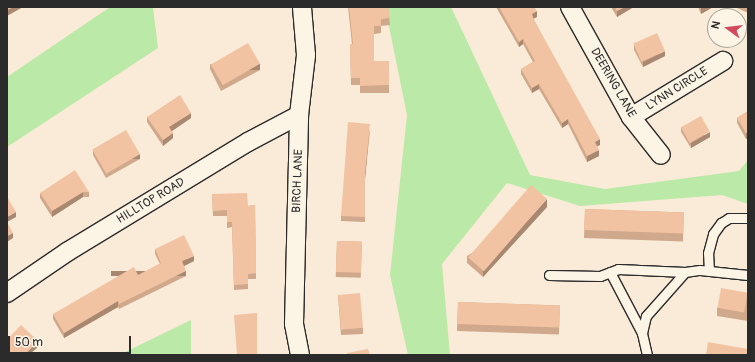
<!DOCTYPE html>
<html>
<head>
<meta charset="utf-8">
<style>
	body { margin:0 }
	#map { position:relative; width:755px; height:362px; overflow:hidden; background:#faebd8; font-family:Pangolin,sans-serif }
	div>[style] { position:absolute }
	.green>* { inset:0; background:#bbe9a7 }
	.roads { filter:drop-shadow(1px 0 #2b2b2b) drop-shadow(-1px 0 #2b2b2b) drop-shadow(0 1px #2b2b2b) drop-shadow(0 -1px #2b2b2b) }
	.lane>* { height:9px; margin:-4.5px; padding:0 4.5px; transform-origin:4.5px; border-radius:4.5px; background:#fcf5e5 }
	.street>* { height:18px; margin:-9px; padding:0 9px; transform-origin:9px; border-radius:9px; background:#fcf5e5 }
	.wall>* { inset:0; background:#d0a88b; transform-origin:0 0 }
	.shaded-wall>* { inset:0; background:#a98871; transform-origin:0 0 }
	.building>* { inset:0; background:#f2c3a2; transform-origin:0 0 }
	span { translate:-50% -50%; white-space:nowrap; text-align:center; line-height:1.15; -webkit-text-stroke:4px #fcf5e5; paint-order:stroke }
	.street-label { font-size:12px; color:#2b2b2b }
	.frame { position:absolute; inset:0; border:8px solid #2b2b2b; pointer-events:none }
	.north { position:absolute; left:707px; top:8px; width:40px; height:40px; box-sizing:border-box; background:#fcf5e5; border:1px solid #a8a49b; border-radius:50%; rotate:285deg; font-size:11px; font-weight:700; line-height:16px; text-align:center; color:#2b2b2b }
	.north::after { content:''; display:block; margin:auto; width:14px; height:18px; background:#d1495b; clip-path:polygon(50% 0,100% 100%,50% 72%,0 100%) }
	.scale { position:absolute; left:8px; top:336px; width:123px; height:18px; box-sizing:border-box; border:2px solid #2b2b2b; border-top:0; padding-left:5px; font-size:12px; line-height:14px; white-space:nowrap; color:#2b2b2b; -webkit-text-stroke:3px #fcf5e5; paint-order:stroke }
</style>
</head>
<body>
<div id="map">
	<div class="green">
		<i style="clip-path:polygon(110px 7px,153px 7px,158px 48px,7px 147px,7px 77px)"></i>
		<i style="clip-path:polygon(385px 7px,451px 7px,530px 175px,605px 189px,739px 171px,748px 160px,748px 204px,722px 195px,580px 206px,507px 183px,442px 264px,450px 355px,408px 355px,390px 275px,407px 115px)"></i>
		<i style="clip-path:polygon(191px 320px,191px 355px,119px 355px)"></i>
	</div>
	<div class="roads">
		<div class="lane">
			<i style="left:709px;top:271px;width:18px;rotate:-93deg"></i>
			<i style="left:708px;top:253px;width:20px;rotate:-75deg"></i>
			<i style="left:713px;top:234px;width:14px;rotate:-54deg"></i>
			<i style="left:721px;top:223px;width:9px;rotate:-32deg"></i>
			<i style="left:729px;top:218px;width:19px"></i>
			<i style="left:610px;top:272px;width:69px;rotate:62.3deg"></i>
			<i style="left:549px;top:275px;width:51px;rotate:1.1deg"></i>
			<i style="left:600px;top:276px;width:19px;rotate:-21deg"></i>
			<i style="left:618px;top:269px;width:67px;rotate:2.6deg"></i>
			<i style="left:647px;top:355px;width:23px;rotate:-103deg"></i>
			<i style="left:642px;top:333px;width:17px;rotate:-77deg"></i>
			<i style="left:646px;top:316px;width:59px;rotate:-48.4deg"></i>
			<i style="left:685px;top:272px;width:15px;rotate:-8deg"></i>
			<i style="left:700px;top:270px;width:48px;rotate:5.9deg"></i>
		</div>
		<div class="street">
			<i style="left:570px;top:7px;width:126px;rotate:61deg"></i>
			<i style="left:631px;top:117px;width:48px;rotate:51.7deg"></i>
			<i style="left:631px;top:117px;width:108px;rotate:-31.3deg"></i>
			<i style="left:7px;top:293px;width:73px;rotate:-34.3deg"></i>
			<i style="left:67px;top:252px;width:212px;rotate:-31.3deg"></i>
			<i style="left:248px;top:142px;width:58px;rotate:-27.9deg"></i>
			<i style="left:300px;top:355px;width:32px;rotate:-101deg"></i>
			<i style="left:294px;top:324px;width:209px;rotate:-88.6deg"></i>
			<i style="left:299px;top:115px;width:60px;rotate:-83.3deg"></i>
			<i style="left:306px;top:55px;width:48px;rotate:-94.8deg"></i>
		</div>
	</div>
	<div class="wall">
		<i style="clip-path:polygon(348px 7px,388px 7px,390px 25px,381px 26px,381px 33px,374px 34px,374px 61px,389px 61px,389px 93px,360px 93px,360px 85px,351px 85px,350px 44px,352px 44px)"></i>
		<i style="clip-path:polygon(496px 7px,534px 7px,537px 17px,533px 19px,534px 20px,600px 145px,597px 146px,599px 156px,587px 162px,568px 124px,562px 128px,539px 89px,532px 93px,521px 74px,521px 69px,533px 62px,523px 44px,519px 47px)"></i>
		<i style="clip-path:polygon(611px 7px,632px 7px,632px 8px,617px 17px)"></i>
		<i style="clip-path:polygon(698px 7px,713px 7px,701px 14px)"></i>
		<i style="clip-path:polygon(737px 7px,748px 7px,748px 13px,737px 8px)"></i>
		<i style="clip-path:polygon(634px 45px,665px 56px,643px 67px,634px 50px)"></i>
		<i style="clip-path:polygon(210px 64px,260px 70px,221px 91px,210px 69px)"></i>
		<i style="clip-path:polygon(748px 111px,748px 138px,746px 139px,737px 123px,737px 118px)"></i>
		<i style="clip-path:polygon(147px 117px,191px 118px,172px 131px,173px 138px,163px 146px,147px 122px)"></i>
		<i style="clip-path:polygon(681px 127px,710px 137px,691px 148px,681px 132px)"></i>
		<i style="clip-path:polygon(370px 130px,365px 179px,365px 222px,341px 221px,341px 216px)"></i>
		<i style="clip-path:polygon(93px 150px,140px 159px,106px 178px,93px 155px)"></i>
		<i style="clip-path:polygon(89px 192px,89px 197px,83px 197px,52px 217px,40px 198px,40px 193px)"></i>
		<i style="clip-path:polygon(212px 194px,248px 206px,255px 205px,256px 279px,248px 279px,248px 289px,234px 290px,232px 227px,227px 228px,227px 216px,213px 216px)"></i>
		<i style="clip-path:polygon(547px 207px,483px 277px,467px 263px,467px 256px)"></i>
		<i style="left:585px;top:209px;width:99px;height:29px;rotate:2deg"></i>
		<i style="left:337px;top:241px;width:25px;height:36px;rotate:2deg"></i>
		<i style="clip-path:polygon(155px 249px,194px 261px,184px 266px,186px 276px,119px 309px,118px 307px,64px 338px,53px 319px,53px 314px,138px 275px,160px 264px,155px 254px)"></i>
		<i style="clip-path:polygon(748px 293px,748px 321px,717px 316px,717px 308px)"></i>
		<i style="clip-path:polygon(338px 295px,363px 328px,363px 334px,341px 335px)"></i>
		<i style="left:458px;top:302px;width:102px;height:29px;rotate:2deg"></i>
	</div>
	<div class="shaded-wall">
		<i style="clip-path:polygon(13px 7px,23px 7px,7px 16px,7px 10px)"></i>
		<i style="clip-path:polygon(625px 7px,632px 7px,632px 8px,617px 17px,617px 11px)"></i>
		<i style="clip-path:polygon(704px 7px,713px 7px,701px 14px,701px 8px)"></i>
		<i style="clip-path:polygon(537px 11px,537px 17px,532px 19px,532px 14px)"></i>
		<i style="clip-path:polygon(523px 39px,523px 44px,519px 47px,519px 42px)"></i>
		<i style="clip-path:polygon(665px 51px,665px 56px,643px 67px,643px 62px)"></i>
		<i style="left:260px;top:64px;width:6px;height:44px;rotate:90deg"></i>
		<i style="clip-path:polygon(539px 84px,539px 89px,532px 93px,532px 88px)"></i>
		<i style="clip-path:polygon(191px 113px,191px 118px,169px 133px,169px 127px)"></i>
		<i style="clip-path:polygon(568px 119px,568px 124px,562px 128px,562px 123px)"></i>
		<i style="clip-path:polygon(370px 124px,365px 179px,365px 222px,365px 173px)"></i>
		<i style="clip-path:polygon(710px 132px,710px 137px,691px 148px,691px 143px)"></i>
		<i style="clip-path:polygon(748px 132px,748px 138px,746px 139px,746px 133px)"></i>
		<i style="clip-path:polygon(173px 133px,173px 138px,163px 146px,163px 140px)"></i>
		<i style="clip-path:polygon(600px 139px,600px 145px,595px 147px,595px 142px)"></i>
		<i style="clip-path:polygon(599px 150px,599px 156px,587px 162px,587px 156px)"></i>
		<i style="left:140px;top:154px;width:5px;height:39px;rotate:90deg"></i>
		<i style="clip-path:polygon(83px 192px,83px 197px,52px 217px,52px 211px)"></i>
		<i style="clip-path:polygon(547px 199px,547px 207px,483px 277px,483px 270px)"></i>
		<i style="clip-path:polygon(16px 212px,16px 217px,7px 222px,7px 217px)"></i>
		<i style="clip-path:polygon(13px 233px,13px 238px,7px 242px,7px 236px)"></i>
		<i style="clip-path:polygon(194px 256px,194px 261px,182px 267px,182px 261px)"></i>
		<i style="left:186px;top:271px;width:5px;height:75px;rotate:90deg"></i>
		<i style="clip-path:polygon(118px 301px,118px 307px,64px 338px,64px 333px)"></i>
		<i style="clip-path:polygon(38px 341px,38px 347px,29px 355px,24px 355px)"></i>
	</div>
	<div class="building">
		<i style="clip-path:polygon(7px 7px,13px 7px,7px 10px)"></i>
		<i style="clip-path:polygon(349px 7px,388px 7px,390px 18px,381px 19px,381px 26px,374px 26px,374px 61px,389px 61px,389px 85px,360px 86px,360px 78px,351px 78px,350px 44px,353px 44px)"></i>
		<i style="clip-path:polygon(499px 7px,534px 7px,537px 11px,532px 14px,534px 20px,600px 139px,595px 142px,599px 150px,587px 156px,568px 119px,562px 123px,539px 84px,532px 88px,521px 69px,535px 61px,523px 39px,519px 42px)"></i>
		<i style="clip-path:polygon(615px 7px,625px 7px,617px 11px)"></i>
		<i style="left:657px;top:33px;width:20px;height:26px;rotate:66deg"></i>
		<i style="left:248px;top:43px;width:24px;height:43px;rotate:60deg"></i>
		<i style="clip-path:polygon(180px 95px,191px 113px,169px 127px,173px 133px,163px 140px,147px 117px)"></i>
		<i style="clip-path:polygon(748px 111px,748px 132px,746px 133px,737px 118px)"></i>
		<i style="left:701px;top:116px;width:18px;height:23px;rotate:61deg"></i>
		<i style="clip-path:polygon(348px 122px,370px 124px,365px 173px,365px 217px,341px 216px)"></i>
		<i style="left:126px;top:130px;width:28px;height:39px;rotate:60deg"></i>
		<i style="clip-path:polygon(75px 170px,89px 192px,83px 192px,52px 211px,40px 193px)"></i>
		<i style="left:531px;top:185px;width:21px;height:96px;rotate:41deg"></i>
		<i style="clip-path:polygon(247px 193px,248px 206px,255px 205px,256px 273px,248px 274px,248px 284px,234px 285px,232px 222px,227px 222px,227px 210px,213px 211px,212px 194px)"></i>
		<i style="clip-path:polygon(7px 197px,16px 212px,7px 217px)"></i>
		<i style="left:585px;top:209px;width:99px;height:21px;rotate:2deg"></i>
		<i style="clip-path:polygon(7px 222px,13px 233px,7px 236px)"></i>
		<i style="clip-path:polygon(184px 235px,194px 256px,182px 261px,186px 271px,119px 304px,118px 301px,64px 333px,53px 314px,134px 267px,138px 275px,161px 263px,155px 249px)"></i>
		<i style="left:337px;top:241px;width:25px;height:31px;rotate:2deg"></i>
		<i style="left:721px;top:288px;width:27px;height:20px;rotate:10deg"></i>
		<i style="left:360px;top:293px;width:35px;height:22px;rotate:85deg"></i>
		<i style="left:458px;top:302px;width:102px;height:22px;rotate:2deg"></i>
		<i style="clip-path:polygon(257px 313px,257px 355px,237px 355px,234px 315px)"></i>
		<i style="clip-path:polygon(21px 325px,38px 341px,24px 355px,7px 355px,7px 340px)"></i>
		<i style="clip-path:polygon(708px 342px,748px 349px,748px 355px,706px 355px)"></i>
		<i style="clip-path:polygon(368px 349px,370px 355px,347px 355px,347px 353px)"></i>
	</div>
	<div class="street-label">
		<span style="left:613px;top:83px;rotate:60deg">DEERING LANE</span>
		<span style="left:677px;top:89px;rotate:-32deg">LYNN CIRCLE</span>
		<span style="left:298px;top:181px;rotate:-88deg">BIRCH LANE</span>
		<span style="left:151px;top:201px;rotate:-31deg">HILLTOP ROAD</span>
	</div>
	<div class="frame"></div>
	<div class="north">N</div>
	<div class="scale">50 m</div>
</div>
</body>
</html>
